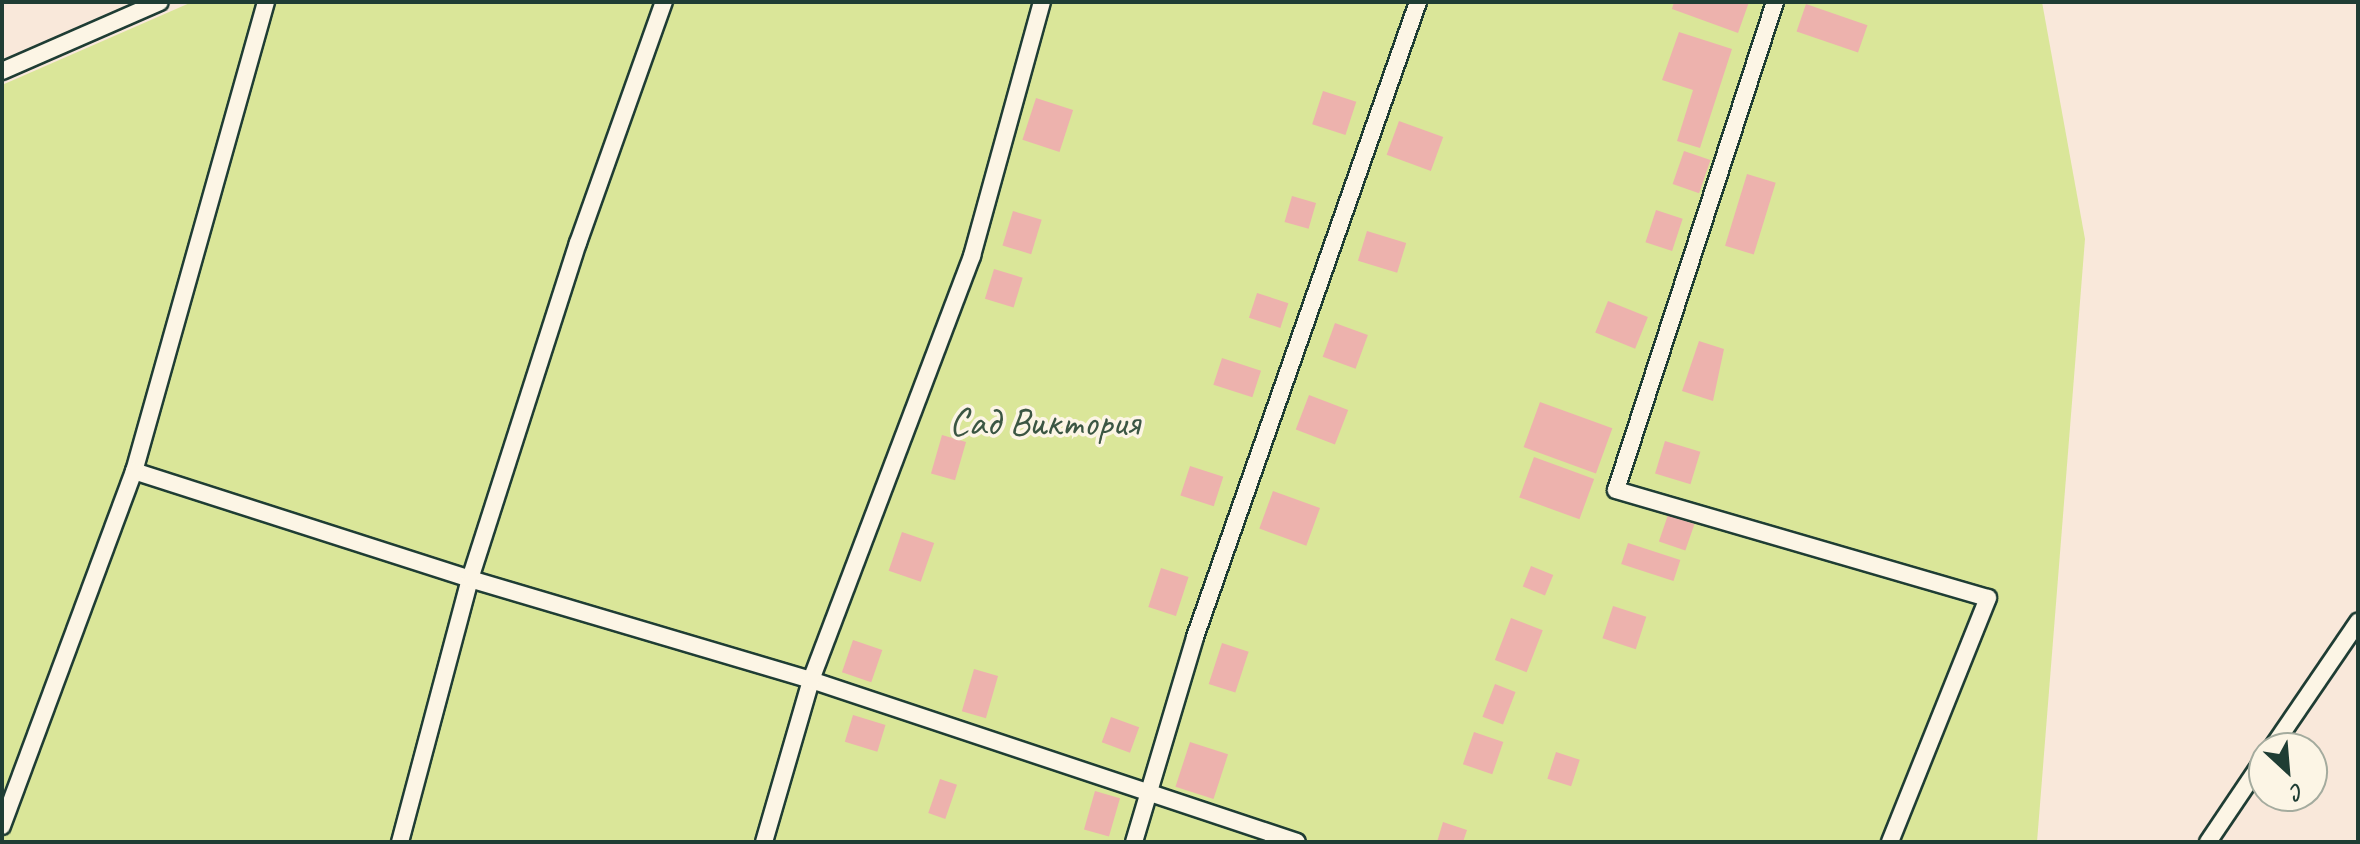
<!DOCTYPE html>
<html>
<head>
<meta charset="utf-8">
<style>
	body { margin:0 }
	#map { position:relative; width:2360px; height:844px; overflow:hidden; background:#f9e8da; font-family:Caveat,sans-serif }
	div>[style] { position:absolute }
	.green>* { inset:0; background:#dae699 }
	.building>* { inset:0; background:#edb2ad; transform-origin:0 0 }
	.roads { filter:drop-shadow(2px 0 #1f3d34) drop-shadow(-2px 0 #1f3d34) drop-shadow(0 2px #1f3d34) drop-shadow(0 -2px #1f3d34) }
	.lane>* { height:16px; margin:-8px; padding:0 8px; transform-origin:8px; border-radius:8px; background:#fcf5e5 }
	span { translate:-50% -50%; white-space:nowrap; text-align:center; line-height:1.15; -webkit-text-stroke:7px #fcf5e5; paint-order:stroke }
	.park-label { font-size:40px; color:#3b5643 }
	.frame { position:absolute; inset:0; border:4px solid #1f3d34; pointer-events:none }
	.north { position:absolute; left:2248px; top:732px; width:80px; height:80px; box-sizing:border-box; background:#fcf5e5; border:2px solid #a4ab9e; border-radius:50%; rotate:154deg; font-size:22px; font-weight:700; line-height:32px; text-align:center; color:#1f3d34 }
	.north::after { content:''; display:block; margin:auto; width:28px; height:36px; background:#1f3d34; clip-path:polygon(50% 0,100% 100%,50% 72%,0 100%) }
</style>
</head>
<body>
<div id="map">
	<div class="green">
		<i style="clip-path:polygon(192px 2px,2042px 2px,2085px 239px,2037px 842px,2px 842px,2px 85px)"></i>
	</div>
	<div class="building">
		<i style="clip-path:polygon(1674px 2px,1749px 2px,1738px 33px,1672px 9px)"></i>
		<i style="left:1806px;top:4px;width:65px;height:29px;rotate:19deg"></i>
		<i style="clip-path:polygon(1679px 32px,1732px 49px,1700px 148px,1677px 141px,1693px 90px,1662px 80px)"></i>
		<i style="left:1323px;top:91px;width:35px;height:35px;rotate:18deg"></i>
		<i style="left:1036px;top:98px;width:39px;height:44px;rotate:18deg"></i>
		<i style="left:1399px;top:121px;width:47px;height:36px;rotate:20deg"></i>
		<i style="left:1684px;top:151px;width:28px;height:35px;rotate:19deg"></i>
		<i style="left:1747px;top:174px;width:30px;height:75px;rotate:17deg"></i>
		<i style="left:1292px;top:196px;width:25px;height:27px;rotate:16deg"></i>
		<i style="left:1656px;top:210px;width:28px;height:34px;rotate:18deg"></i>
		<i style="left:1013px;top:211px;width:30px;height:36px;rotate:17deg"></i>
		<i style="left:1367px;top:231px;width:41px;height:31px;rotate:17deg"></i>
		<i style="left:994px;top:269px;width:30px;height:31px;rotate:17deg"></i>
		<i style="left:1257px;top:293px;width:33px;height:26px;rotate:18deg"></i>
		<i style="left:1608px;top:301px;width:43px;height:34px;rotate:22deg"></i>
		<i style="left:1335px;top:323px;width:35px;height:36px;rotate:20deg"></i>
		<i style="clip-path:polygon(1699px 341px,1724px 349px,1713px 401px,1682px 391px)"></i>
		<i style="left:1222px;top:358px;width:41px;height:28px;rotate:18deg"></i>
		<i style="left:1309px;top:395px;width:42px;height:37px;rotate:21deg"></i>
		<i style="left:1540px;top:402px;width:77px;height:48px;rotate:20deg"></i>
		<i style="left:942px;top:435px;width:25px;height:40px;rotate:16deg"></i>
		<i style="left:1665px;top:441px;width:37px;height:34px;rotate:17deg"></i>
		<i style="left:1534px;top:457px;width:64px;height:43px;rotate:20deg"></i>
		<i style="left:1190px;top:466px;width:35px;height:31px;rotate:18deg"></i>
		<i style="left:1273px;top:491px;width:50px;height:40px;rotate:20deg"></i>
		<i style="left:1668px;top:515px;width:28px;height:28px;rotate:19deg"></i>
		<i style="left:902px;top:532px;width:34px;height:41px;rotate:19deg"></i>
		<i style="left:1628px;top:543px;width:55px;height:22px;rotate:18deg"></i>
		<i style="left:1531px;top:566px;width:24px;height:22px;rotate:22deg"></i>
		<i style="left:1161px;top:568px;width:29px;height:41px;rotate:18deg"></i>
		<i style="left:1613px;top:606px;width:35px;height:34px;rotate:18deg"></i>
		<i style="left:1511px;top:618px;width:34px;height:45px;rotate:21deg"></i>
		<i style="left:853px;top:640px;width:31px;height:34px;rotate:19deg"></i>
		<i style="left:1222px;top:643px;width:28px;height:43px;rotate:18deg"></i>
		<i style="left:974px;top:669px;width:25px;height:44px;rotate:16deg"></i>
		<i style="left:1495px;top:684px;width:22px;height:35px;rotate:21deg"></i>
		<i style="left:853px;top:715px;width:34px;height:28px;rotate:17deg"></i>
		<i style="left:1111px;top:717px;width:30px;height:27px;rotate:20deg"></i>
		<i style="left:1474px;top:732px;width:31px;height:34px;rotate:19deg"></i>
		<i style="left:1190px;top:742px;width:40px;height:47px;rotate:18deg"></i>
		<i style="left:1556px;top:752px;width:25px;height:28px;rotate:18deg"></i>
		<i style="left:940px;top:779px;width:18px;height:36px;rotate:19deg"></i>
		<i style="left:1095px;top:791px;width:26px;height:40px;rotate:16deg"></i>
		<i style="clip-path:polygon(1443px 822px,1467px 830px,1463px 842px,1437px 842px)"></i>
	</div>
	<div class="roads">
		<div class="lane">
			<i style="left:266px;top:2px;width:487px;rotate:105.7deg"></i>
			<i style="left:134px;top:471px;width:353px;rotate:17.8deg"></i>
			<i style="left:470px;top:579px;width:356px;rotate:16.5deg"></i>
			<i style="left:811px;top:680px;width:512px;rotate:18.43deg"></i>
			<i style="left:1775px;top:2px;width:513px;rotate:108.05deg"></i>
			<i style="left:1616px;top:490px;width:387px;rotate:16.2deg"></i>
			<i style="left:1988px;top:598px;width:263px;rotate:111.9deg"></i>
			<i style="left:2px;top:71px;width:172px;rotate:-23.6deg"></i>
			<i style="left:2272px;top:748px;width:153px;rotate:-55.7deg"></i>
			<i style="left:2px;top:826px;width:379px;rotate:-69.6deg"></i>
			<i style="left:400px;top:842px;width:272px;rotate:-75.1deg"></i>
			<i style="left:470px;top:579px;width:353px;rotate:-72.2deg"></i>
			<i style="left:578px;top:243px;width:256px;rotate:-70.4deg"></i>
			<i style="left:764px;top:842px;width:169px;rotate:-73.8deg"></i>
			<i style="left:811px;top:680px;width:454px;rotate:-69.2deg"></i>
			<i style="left:972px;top:256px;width:263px;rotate:-74.6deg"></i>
			<i style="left:1134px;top:842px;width:214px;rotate:-73.4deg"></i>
			<i style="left:1195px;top:637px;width:673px;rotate:-70.65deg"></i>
			<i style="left:2208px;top:842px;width:100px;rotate:-56deg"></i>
		</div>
	</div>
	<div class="park-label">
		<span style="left:1044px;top:422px">Сад Виктория</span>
	</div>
	<div class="frame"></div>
	<div class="north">С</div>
</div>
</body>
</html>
